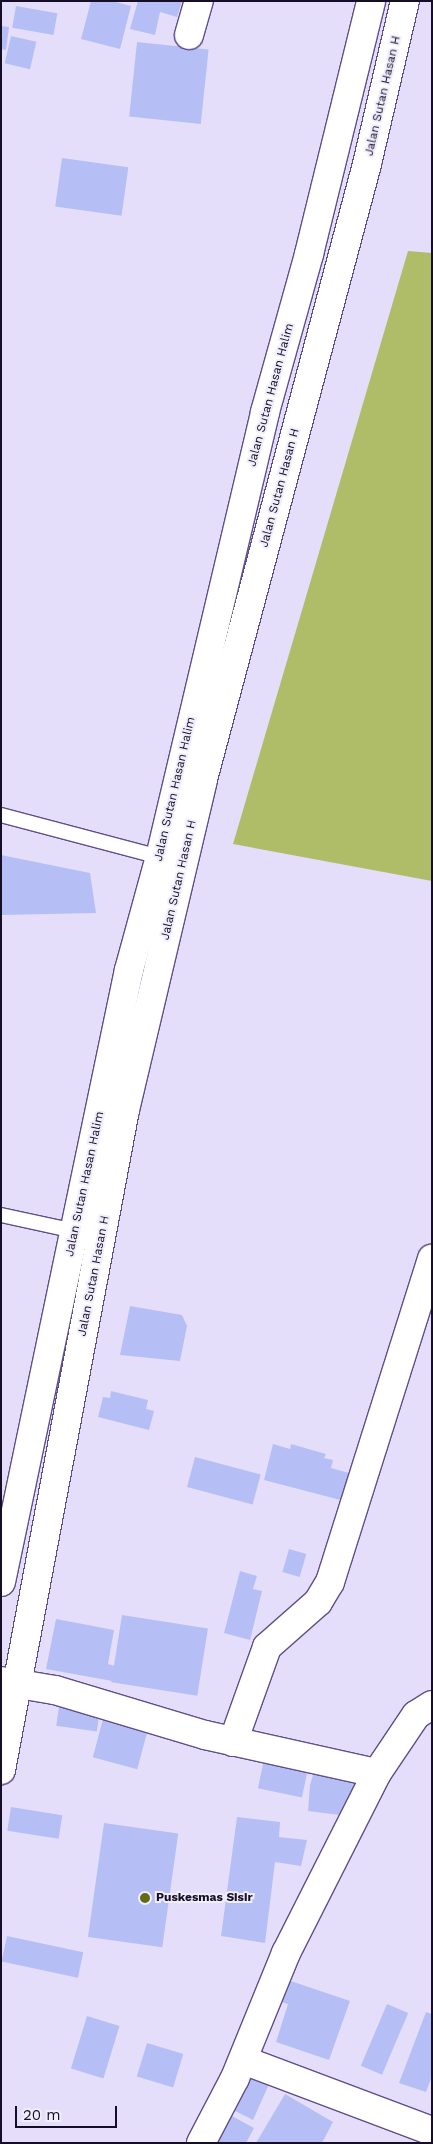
<!DOCTYPE html>
<html>
<head>
<meta charset="utf-8">
<style>
	body { margin:0 }
	#map { position:relative; width:433px; height:2144px; overflow:hidden; background:#e5defb; font-family:"Work Sans",sans-serif }
	div>[style] { position:absolute }
	.green>* { inset:0; background:#afbd68 }
	.building>* { inset:0; background:#b5bff5; transform-origin:0 0 }
	.roads { filter:drop-shadow(1px 0 #604e8a) drop-shadow(-1px 0 #604e8a) drop-shadow(0 1px #604e8a) drop-shadow(0 -1px #604e8a) }
	.service>* { height:14px; margin:-7px; padding:0 7px; transform-origin:7px; border-radius:7px; background:#fff }
	.minor>* { height:28px; margin:-14px; padding:0 14px; transform-origin:14px; border-radius:14px; background:#fff }
	.dots>* { width:14px; height:14px; translate:-50% -50%; box-sizing:border-box; border:2px solid #f1eefc; border-radius:50% }
	span { translate:-50% -50%; white-space:nowrap; text-align:center; line-height:1.15; -webkit-text-stroke:4px #f1eefc; paint-order:stroke }
	.street-label { font-size:12px; color:#160e27 }
	.poi-label { font-size:12px; color:#160e27; font-weight:700 }
	.left { translate:0 -50%; text-align:left }
	.frame { position:absolute; inset:0; border:2px solid #160e27; pointer-events:none }
	.scale { position:absolute; left:15px; top:2106px; width:102px; height:22px; box-sizing:border-box; border:2px solid #160e27; border-top:0; padding-left:6px; font-size:15px; line-height:18px; white-space:nowrap; color:#160e27; -webkit-text-stroke:4px #f1eefc; paint-order:stroke }
</style>
</head>
<body>
<div id="map">
	<div class="green">
		<i style="clip-path:polygon(408px 251px,432px 253px,432px 881px,233px 844px)"></i>
	</div>
	<div class="building">
		<i style="clip-path:polygon(91px 1px,112px 1px,131px 6px,120px 49px,81px 39px)"></i>
		<i style="clip-path:polygon(138px 1px,182px 1px,177px 17px,160px 12px,155px 35px,130px 29px)"></i>
		<i style="left:16px;top:6px;width:42px;height:22px;rotate:10deg"></i>
		<i style="clip-path:polygon(1px 26px,9px 27px,6px 50px,1px 49px)"></i>
		<i style="left:11px;top:36px;width:26px;height:28px;rotate:13deg"></i>
		<i style="left:137px;top:42px;width:72px;height:75px;rotate:6deg"></i>
		<i style="left:62px;top:158px;width:67px;height:49px;rotate:8deg"></i>
		<i style="clip-path:polygon(1px 855px,90px 873px,96px 913px,1px 915px)"></i>
		<i style="clip-path:polygon(130px 1306px,182px 1315px,187px 1326px,180px 1361px,120px 1355px)"></i>
		<i style="clip-path:polygon(111px 1391px,148px 1400px,146px 1409px,154px 1411px,149px 1430px,98px 1417px,103px 1397px,110px 1398px)"></i>
		<i style="clip-path:polygon(273px 1444px,290px 1449px,291px 1444px,326px 1454px,324px 1458px,333px 1460px,331px 1468px,356px 1475px,348px 1502px,264px 1480px)"></i>
		<i style="left:195px;top:1457px;width:68px;height:31px;rotate:15deg"></i>
		<i style="left:289px;top:1549px;width:18px;height:24px;rotate:16deg"></i>
		<i style="clip-path:polygon(240px 1571px,257px 1576px,253px 1589px,262px 1591px,250px 1640px,224px 1633px)"></i>
		<i style="left:122px;top:1615px;width:87px;height:68px;rotate:9deg"></i>
		<i style="clip-path:polygon(56px 1619px,114px 1630px,108px 1664px,115px 1666px,112px 1681px,46px 1669px)"></i>
		<i style="left:60px;top:1699px;width:41px;height:27px;rotate:8deg"></i>
		<i style="left:106px;top:1708px;width:46px;height:51px;rotate:15deg"></i>
		<i style="left:266px;top:1750px;width:45px;height:39px;rotate:12deg"></i>
		<i style="clip-path:polygon(317px 1762px,376px 1773px,355px 1817px,308px 1811px,310px 1785px)"></i>
		<i style="left:11px;top:1807px;width:52px;height:24px;rotate:9deg"></i>
		<i style="clip-path:polygon(237px 1817px,280px 1822px,279px 1837px,307px 1840px,301px 1866px,275px 1862px,265px 1943px,221px 1936px)"></i>
		<i style="left:104px;top:1823px;width:75px;height:115px;rotate:8deg"></i>
		<i style="left:7px;top:1936px;width:78px;height:26px;rotate:12deg"></i>
		<i style="clip-path:polygon(282px 1978px,350px 2001px,329px 2060px,276px 2042px,288px 2004px,274px 2000px)"></i>
		<i style="left:387px;top:2004px;width:23px;height:67px;rotate:23deg"></i>
		<i style="clip-path:polygon(426px 2012px,432px 2014px,432px 2076px,426px 2092px,399px 2083px)"></i>
		<i style="left:87px;top:2016px;width:34px;height:55px;rotate:17deg"></i>
		<i style="left:147px;top:2043px;width:38px;height:35px;rotate:17deg"></i>
		<i style="clip-path:polygon(247px 2071px,270px 2082px,253px 2120px,223px 2105px)"></i>
		<i style="clip-path:polygon(285px 2094px,333px 2122px,322px 2143px,256px 2143px)"></i>
		<i style="clip-path:polygon(221px 2110px,254px 2128px,246px 2143px,203px 2143px)"></i>
	</div>
	<div class="roads">
		<div class="service">
			<i style="left:1px;top:815px;width:164px;rotate:14.8deg"></i>
			<i style="left:1px;top:1215px;width:76px;rotate:12.2deg"></i>
		</div>
		<div class="minor">
			<i style="left:189px;top:35px;width:35px;rotate:-74deg"></i>
			<i style="left:1px;top:1582px;width:625px;rotate:-78.19deg"></i>
			<i style="left:129px;top:970px;width:117px;rotate:-74.7deg"></i>
			<i style="left:160px;top:857px;width:457px;rotate:-76.7deg"></i>
			<i style="left:265px;top:412px;width:164px;rotate:-74.4deg"></i>
			<i style="left:309px;top:254px;width:260px;rotate:-76.2deg"></i>
			<i style="left:1px;top:1681px;width:55px;rotate:9.5deg"></i>
			<i style="left:55px;top:1690px;width:157px;rotate:16.7deg"></i>
			<i style="left:205px;top:1735px;width:176px;rotate:12.5deg"></i>
			<i style="left:377px;top:1773px;width:70px;rotate:-56.1deg"></i>
			<i style="left:416px;top:1715px;width:19px;rotate:-32deg"></i>
			<i style="left:233px;top:1742px;width:101px;rotate:-70.3deg"></i>
			<i style="left:267px;top:1647px;width:68px;rotate:-41.4deg"></i>
			<i style="left:318px;top:1602px;width:23px;rotate:-59deg"></i>
			<i style="left:330px;top:1582px;width:339px;rotate:-72.5deg"></i>
			<i style="left:1px;top:1770px;width:672px;rotate:-79.36deg"></i>
			<i style="left:125px;top:1110px;width:336px;rotate:-76.7deg"></i>
			<i style="left:202px;top:783px;width:641px;rotate:-75.07deg"></i>
			<i style="left:367px;top:164px;width:167px;rotate:-76.9deg"></i>
			<i style="left:243px;top:2060px;width:202px;rotate:20.6deg"></i>
			<i style="left:201px;top:2143px;width:73px;rotate:-62.4deg"></i>
			<i style="left:235px;top:2078px;width:135px;rotate:-67.8deg"></i>
			<i style="left:286px;top:1953px;width:202px;rotate:-63.2deg"></i>
		</div>
	</div>
	<div class="dots">
		<i style="left:145px;top:1898px;background:#616c14"></i>
	</div>
	<div class="street-label">
		<span style="left:383px;top:96px;rotate:-77deg">Jalan Sutan Hasan H</span>
		<span style="left:271px;top:395px;rotate:-75deg">Jalan Sutan Hasan Halim</span>
		<span style="left:280px;top:488px;rotate:-75deg">Jalan Sutan Hasan H</span>
		<span style="left:175px;top:789px;rotate:-77deg">Jalan Sutan Hasan Halim</span>
		<span style="left:179px;top:880px;rotate:-77deg">Jalan Sutan Hasan H</span>
		<span style="left:85px;top:1184px;rotate:-78deg">Jalan Sutan Hasan Halim</span>
		<span style="left:94px;top:1276px;rotate:-79deg">Jalan Sutan Hasan H</span>
	</div>
	<div class="poi-label">
		<span class="left" style="left:156px;top:1898px">Puskesmas Sisir</span>
	</div>
	<div class="frame"></div>
	<div class="scale">20 m</div>
</div>
</body>
</html>
